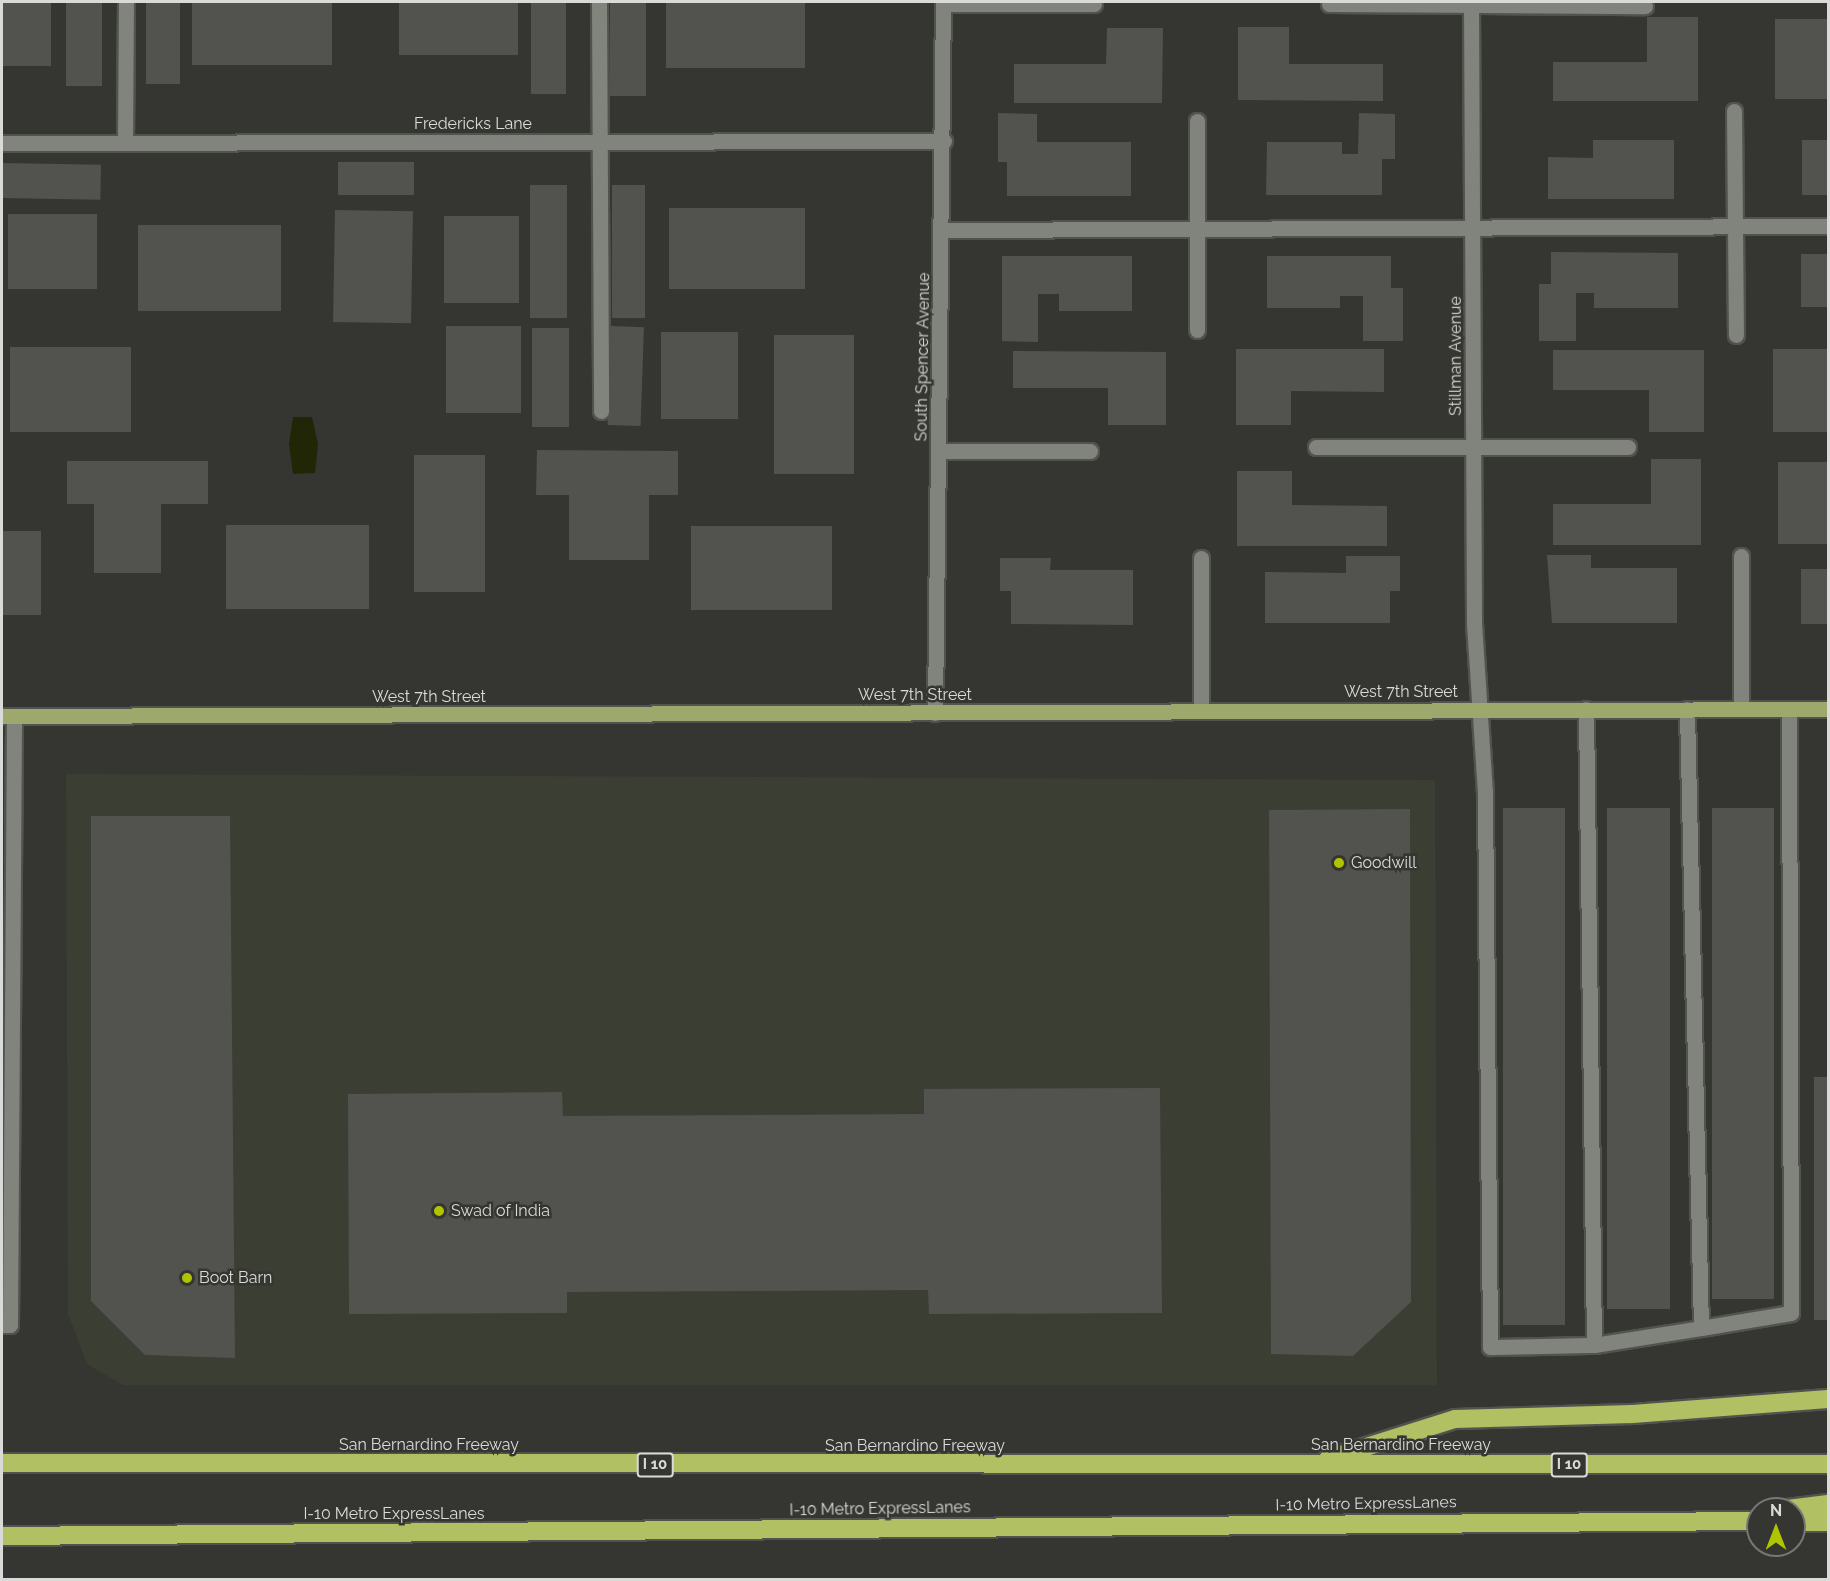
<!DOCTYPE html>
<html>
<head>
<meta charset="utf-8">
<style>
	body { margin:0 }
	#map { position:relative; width:1830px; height:1581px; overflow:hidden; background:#353631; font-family:Raleway,sans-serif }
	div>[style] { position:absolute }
	.built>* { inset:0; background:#3b3e32 }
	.water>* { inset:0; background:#212607 }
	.building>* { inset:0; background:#52534e; transform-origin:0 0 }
	.roads { filter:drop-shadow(2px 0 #52534e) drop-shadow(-2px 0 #52534e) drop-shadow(0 2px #52534e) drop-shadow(0 -2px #52534e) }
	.minor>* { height:15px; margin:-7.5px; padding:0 7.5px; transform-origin:7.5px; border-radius:7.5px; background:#81837d }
	.major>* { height:15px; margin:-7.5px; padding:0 7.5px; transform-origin:7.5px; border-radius:7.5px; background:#9da86d }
	.highway>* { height:18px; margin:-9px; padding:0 9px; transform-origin:9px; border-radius:9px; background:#b0c063 }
	.dots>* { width:16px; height:16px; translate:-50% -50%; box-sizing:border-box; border:3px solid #353631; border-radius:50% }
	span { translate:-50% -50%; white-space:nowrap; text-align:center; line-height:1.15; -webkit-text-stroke:5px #353631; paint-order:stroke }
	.shield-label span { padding:2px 4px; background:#353631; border:2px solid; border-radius:4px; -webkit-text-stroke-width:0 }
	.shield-label { font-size:15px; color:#dadbd8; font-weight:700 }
	.street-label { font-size:16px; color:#dadbd8 }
	.poi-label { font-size:16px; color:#dadbd8 }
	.left { translate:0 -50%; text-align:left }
	.frame { position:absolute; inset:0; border:3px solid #dadbd8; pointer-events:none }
	.north { position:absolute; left:1746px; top:1497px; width:60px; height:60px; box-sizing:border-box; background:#353631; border:2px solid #777874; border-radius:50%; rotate:0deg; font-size:16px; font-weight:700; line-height:24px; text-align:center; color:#dadbd8 }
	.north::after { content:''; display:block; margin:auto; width:21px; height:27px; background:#b0c502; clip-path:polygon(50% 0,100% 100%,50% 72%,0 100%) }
</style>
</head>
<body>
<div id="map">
	<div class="built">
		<i style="clip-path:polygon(66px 774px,1435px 780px,1437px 1385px,123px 1385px,87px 1364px,68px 1314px)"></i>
	</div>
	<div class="water">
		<i style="clip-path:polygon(293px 417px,312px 417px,318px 444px,315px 473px,293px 474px,289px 444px)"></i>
	</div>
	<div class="building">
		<i style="left:2px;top:2px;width:49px;height:64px"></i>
		<i style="left:66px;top:2px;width:36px;height:84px"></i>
		<i style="left:146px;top:2px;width:34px;height:82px"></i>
		<i style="left:192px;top:2px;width:140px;height:63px"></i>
		<i style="left:399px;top:2px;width:119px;height:53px"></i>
		<i style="left:531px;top:2px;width:35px;height:92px"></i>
		<i style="left:610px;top:2px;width:36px;height:94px"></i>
		<i style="left:666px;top:2px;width:139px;height:66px"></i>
		<i style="clip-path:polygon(1647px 17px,1698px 17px,1698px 101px,1553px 101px,1553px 62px,1647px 62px)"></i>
		<i style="left:1775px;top:19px;width:53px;height:80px"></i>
		<i style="clip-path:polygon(1238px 27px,1289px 27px,1289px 64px,1383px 64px,1383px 101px,1238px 100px)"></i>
		<i style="clip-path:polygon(1107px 28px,1163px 28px,1162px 103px,1014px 103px,1014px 64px,1106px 64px)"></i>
		<i style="clip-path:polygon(998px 113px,1037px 114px,1037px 142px,1131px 142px,1131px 196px,1007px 196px,1007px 162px,998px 162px)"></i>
		<i style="clip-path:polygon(1359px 113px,1395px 114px,1395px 159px,1382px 159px,1382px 195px,1266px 195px,1267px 142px,1342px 142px,1342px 154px,1358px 154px)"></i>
		<i style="clip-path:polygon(1593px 140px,1674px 140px,1674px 199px,1548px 199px,1548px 157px,1593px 158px)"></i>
		<i style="left:1802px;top:140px;width:26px;height:55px"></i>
		<i style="left:338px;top:162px;width:76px;height:33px"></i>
		<i style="left:2px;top:163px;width:99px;height:35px;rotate:1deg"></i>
		<i style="left:530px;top:185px;width:37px;height:133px"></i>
		<i style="left:612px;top:185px;width:33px;height:133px"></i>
		<i style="left:669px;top:208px;width:136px;height:81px"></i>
		<i style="left:335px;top:210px;width:78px;height:112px;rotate:1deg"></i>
		<i style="left:8px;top:214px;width:89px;height:75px"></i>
		<i style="left:444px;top:216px;width:75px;height:87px"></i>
		<i style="left:138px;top:225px;width:143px;height:86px"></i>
		<i style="clip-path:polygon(1551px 252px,1678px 253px,1678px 308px,1594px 308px,1594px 293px,1576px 293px,1576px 341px,1539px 341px,1539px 284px,1551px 284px)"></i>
		<i style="left:1801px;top:254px;width:27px;height:53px"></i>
		<i style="clip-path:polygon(1002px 256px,1132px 256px,1132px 311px,1059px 311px,1059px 294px,1038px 294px,1038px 342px,1002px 341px)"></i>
		<i style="clip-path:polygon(1267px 256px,1391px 256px,1391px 288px,1403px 288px,1403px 341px,1363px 341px,1363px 296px,1340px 296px,1340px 308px,1267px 308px)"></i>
		<i style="left:446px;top:326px;width:75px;height:87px"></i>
		<i style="left:611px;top:326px;width:33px;height:99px;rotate:2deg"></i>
		<i style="left:532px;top:328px;width:37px;height:99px"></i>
		<i style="left:661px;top:332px;width:77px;height:87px"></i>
		<i style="left:774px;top:335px;width:80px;height:139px"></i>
		<i style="left:10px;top:347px;width:121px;height:85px"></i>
		<i style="clip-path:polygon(1236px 349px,1384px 349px,1384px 392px,1291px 391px,1291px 425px,1236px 425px)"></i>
		<i style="left:1773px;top:349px;width:55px;height:83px"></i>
		<i style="clip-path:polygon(1553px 350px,1704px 350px,1704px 432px,1649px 432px,1649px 390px,1553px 390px)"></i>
		<i style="clip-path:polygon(1013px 351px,1166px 352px,1166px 425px,1108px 425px,1108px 388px,1013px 388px)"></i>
		<i style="clip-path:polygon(537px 450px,678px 451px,678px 495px,649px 495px,649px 560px,569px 560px,569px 495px,536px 495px)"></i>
		<i style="left:414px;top:455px;width:71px;height:137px"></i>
		<i style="clip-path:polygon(1651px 459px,1701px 459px,1701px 545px,1553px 545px,1553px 504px,1651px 504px)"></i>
		<i style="clip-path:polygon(67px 461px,208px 461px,208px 504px,161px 504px,161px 573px,94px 573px,94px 504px,67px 504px)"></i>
		<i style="left:1778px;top:462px;width:50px;height:82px"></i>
		<i style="clip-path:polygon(1237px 471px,1292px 471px,1292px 505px,1387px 506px,1387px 546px,1237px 546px)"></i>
		<i style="left:226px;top:525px;width:143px;height:84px"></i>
		<i style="left:691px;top:526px;width:141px;height:84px"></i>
		<i style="left:2px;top:531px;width:39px;height:84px"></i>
		<i style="clip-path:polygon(1547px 555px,1591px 555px,1591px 568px,1677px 568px,1677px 623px,1552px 623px)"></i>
		<i style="clip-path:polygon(1346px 556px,1400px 556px,1400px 591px,1390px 591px,1390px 623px,1265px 623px,1265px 572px,1346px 573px)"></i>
		<i style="clip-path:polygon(1000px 558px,1051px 558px,1050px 570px,1133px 570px,1133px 625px,1011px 624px,1011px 591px,1000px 591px)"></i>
		<i style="left:1801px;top:569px;width:27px;height:55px"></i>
		<i style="left:1503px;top:808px;width:62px;height:517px"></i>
		<i style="left:1607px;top:808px;width:63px;height:501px"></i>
		<i style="left:1712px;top:808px;width:62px;height:491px"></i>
		<i style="clip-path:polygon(1410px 809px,1411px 1302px,1353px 1356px,1271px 1354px,1269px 810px)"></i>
		<i style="clip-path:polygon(91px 816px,230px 816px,235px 1358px,145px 1355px,91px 1301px)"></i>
		<i style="left:1814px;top:1077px;width:14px;height:243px"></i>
		<i style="clip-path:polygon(1160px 1088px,1162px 1313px,929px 1314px,928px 1290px,567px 1292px,567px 1313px,349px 1314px,348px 1094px,562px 1092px,563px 1116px,924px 1114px,924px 1089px)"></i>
	</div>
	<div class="roads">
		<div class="minor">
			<i style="left:599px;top:2px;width:409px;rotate:89.7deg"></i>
			<i style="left:1471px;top:2px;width:621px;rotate:89.72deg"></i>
			<i style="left:1474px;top:623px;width:169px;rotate:86.3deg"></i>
			<i style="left:1485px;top:792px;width:555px;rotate:89.48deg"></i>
			<i style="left:1490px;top:1347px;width:104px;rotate:-1.1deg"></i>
			<i style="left:1594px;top:1345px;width:636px;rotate:-90.72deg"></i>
			<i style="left:943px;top:4px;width:151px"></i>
			<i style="left:1329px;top:4px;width:316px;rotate:0.4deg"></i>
			<i style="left:1734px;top:111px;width:224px;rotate:89.5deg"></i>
			<i style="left:2px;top:143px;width:942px;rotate:-0.12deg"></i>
			<i style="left:125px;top:143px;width:141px;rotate:-89.6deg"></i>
			<i style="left:943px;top:230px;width:885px;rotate:-0.26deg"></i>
			<i style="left:1197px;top:330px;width:209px;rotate:-90deg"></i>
			<i style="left:1316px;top:447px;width:312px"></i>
			<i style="left:940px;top:451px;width:150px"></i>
			<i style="left:1741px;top:556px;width:153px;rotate:90deg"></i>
			<i style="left:1201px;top:711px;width:153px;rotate:-90deg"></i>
			<i style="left:935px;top:713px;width:711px;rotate:-89.36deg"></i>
			<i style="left:2px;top:1325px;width:8px"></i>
			<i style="left:10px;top:1325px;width:609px;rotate:-89.62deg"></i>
			<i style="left:1701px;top:1328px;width:91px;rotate:-9.5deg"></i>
			<i style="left:1791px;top:1313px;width:604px;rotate:-90.19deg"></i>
			<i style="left:1594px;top:1345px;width:108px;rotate:-9deg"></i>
			<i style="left:1701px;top:1328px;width:619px;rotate:-91.3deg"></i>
		</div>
		<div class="major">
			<i style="left:2px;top:716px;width:1826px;rotate:-0.22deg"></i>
		</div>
		<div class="highway">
			<i style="left:1328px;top:1459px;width:133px;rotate:-17.5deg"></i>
			<i style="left:1455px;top:1419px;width:177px;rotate:-1.6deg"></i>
			<i style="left:1632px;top:1414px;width:197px;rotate:-4.4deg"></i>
			<i style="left:2px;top:1463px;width:1826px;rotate:0.03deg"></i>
			<i style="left:1788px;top:1509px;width:40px;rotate:-7.1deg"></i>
			<i style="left:1794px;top:1522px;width:34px"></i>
			<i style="left:2px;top:1536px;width:1756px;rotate:-0.49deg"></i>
		</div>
	</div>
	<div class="dots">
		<i style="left:1339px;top:863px;background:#b0c502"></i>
		<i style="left:439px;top:1211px;background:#b0c502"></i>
		<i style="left:187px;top:1278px;background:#b0c502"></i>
	</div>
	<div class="shield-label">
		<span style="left:655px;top:1465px">I 10</span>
		<span style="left:1569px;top:1465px">I 10</span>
	</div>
	<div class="street-label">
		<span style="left:473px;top:124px">Fredericks Lane</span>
		<span style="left:1456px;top:356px;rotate:-90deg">Stillman Avenue</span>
		<span style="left:923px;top:357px;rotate:-89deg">South Spencer Avenue</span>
		<span style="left:1401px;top:692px">West 7th Street</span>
		<span style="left:915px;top:695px">West 7th Street</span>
		<span style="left:429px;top:697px">West 7th Street</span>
		<span style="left:429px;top:1445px">San Bernardino Freeway</span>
		<span style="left:1401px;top:1445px">San Bernardino Freeway</span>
		<span style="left:915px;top:1446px">San Bernardino Freeway</span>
		<span style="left:1366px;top:1504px;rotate:-1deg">I-10 Metro ExpressLanes</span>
		<span style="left:880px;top:1509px;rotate:-1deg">I-10 Metro ExpressLanes</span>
		<span style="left:394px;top:1514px">I-10 Metro ExpressLanes</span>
	</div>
	<div class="poi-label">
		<span class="left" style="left:1351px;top:863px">Goodwill</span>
		<span class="left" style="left:451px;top:1211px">Swad of India</span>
		<span class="left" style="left:199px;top:1278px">Boot Barn</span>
	</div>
	<div class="frame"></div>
	<div class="north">N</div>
</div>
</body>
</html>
